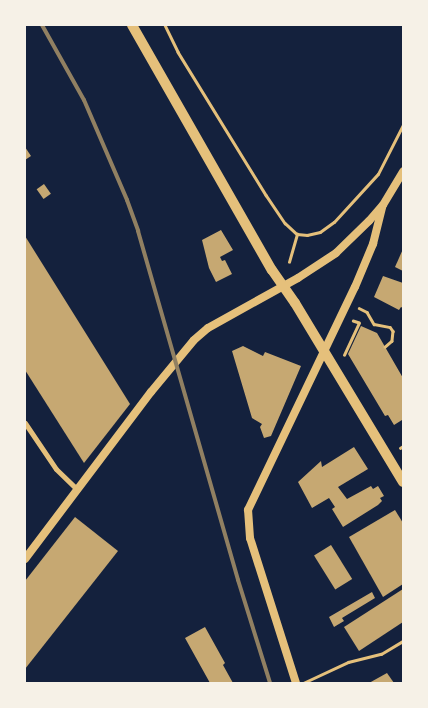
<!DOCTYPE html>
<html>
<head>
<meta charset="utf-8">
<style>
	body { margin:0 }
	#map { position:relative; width:428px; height:708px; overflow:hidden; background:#14213d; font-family:"PT Sans Narrow",sans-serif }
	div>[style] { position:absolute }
	.building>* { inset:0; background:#c6a872; transform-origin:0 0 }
	.path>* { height:2.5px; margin:-1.25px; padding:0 1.25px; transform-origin:1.25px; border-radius:1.25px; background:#e5c07b }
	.service>* { height:3px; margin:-1.5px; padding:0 1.5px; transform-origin:1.5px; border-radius:1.5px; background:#e5c07b }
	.minor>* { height:5px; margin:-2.5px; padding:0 2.5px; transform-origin:2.5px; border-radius:2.5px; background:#e5c07b }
	.tertiary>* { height:8px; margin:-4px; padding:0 4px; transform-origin:4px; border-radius:4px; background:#e5c07b }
	.primary>* { height:10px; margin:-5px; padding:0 5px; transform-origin:5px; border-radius:5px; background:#e5c07b }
	.rail>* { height:4px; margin:-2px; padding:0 2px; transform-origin:2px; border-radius:2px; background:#918062 }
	span { translate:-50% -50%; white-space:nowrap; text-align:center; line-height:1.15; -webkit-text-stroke:4px #f6f1e7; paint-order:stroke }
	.frame { position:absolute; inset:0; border:26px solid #f6f1e7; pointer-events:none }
</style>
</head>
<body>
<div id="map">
	<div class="building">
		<i style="clip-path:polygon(25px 147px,31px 156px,25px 160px)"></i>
		<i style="left:44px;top:184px;width:12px;height:9px;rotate:55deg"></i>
		<i style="clip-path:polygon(221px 230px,233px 250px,220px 257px,222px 261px,225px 260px,232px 274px,216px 282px,209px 268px,202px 240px)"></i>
		<i style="clip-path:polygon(25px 236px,130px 404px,84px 463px,25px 370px)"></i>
		<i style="clip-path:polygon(403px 249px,403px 271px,395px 267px)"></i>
		<i style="clip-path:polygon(383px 276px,403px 283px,403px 308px,401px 307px,399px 310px,374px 297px)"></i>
		<i style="clip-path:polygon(361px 326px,377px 333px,403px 378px,403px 422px,402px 420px,394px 425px,388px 415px,385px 416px,348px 354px)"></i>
		<i style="clip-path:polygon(243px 346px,263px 356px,265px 352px,301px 366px,271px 436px,264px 438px,260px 427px,262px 424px,252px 418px,232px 351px)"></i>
		<i style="clip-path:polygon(354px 447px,368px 469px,338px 487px,347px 499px,371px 486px,373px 489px,378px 486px,384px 496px,380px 498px,382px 501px,378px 505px,343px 527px,332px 509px,335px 507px,329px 498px,312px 508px,298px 482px,321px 461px,322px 467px)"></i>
		<i style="clip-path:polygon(395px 510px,403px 523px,403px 584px,383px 597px,349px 537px)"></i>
		<i style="clip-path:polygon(75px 517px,118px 551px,25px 669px,25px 581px)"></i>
		<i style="left:331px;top:545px;width:40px;height:20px;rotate:58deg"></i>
		<i style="clip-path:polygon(403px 589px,403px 622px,359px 651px,344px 627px)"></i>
		<i style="clip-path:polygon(372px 592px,375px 598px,342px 618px,344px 621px,334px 627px,329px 617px)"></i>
		<i style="clip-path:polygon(205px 627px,225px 663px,223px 665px,233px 683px,210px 683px,185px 638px)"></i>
		<i style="clip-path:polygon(387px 673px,394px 683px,369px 683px)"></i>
	</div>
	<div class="path">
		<i style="left:165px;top:25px;width:30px;rotate:64deg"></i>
		<i style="left:178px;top:52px;width:168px;rotate:58.4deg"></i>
		<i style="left:266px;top:195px;width:34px;rotate:56deg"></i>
		<i style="left:285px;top:223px;width:16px;rotate:43deg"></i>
		<i style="left:297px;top:234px;width:10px;rotate:6deg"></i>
		<i style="left:307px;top:235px;width:13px;rotate:-13deg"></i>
		<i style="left:320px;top:232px;width:17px;rotate:-36deg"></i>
		<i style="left:334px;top:222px;width:65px;rotate:-47.5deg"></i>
		<i style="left:378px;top:174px;width:55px;rotate:-63deg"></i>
		<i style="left:289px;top:262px;width:29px;rotate:-74deg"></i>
		<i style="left:359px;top:308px;width:9px;rotate:27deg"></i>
		<i style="left:367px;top:312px;width:14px;rotate:60deg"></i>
		<i style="left:374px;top:324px;width:16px;rotate:11deg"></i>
		<i style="left:390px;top:327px;width:5px;rotate:53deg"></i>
		<i style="left:393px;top:331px;width:10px;rotate:96deg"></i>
		<i style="left:392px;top:341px;width:9px;rotate:139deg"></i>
		<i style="left:344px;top:355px;width:35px;rotate:-65deg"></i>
		<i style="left:359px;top:323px;width:6px;rotate:-162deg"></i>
		<i style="left:400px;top:448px;width:4px;rotate:-34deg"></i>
	</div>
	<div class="service">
		<i style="left:303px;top:683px;width:50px;rotate:-25deg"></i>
		<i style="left:348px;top:662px;width:34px;rotate:-14deg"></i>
		<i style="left:381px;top:654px;width:26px;rotate:-31deg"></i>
	</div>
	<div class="minor">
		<i style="left:25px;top:423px;width:55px;rotate:56deg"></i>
		<i style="left:56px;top:469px;width:30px;rotate:44deg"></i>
	</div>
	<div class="tertiary">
		<i style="left:25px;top:559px;width:209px;rotate:-53deg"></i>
		<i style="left:151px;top:392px;width:67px;rotate:-50.4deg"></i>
		<i style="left:194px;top:340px;width:18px;rotate:-41deg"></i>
		<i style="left:208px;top:328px;width:103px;rotate:-29.1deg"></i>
		<i style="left:298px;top:278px;width:45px;rotate:-33.3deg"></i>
		<i style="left:336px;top:253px;width:46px;rotate:-44.1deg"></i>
		<i style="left:369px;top:221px;width:21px;rotate:-49deg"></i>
		<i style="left:383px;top:205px;width:39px;rotate:-59deg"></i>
		<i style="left:296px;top:683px;width:152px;rotate:-107.6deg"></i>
		<i style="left:250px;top:538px;width:28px;rotate:-94deg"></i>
		<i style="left:248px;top:510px;width:247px;rotate:-64.4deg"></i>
		<i style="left:355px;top:287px;width:47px;rotate:-67.3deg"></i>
		<i style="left:373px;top:244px;width:38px;rotate:-76deg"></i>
	</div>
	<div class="primary">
		<i style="left:132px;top:25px;width:282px;rotate:60.3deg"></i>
		<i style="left:272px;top:270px;width:40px;rotate:55.1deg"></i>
		<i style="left:295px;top:303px;width:209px;rotate:58.9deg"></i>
	</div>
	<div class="rail">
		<i style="left:42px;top:25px;width:86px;rotate:60.8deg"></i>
		<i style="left:84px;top:100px;width:109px;rotate:66.7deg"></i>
		<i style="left:127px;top:200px;width:33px;rotate:70deg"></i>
		<i style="left:138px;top:231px;width:363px;rotate:74deg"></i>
		<i style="left:238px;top:580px;width:108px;rotate:72.7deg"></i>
	</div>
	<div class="frame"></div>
</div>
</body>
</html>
